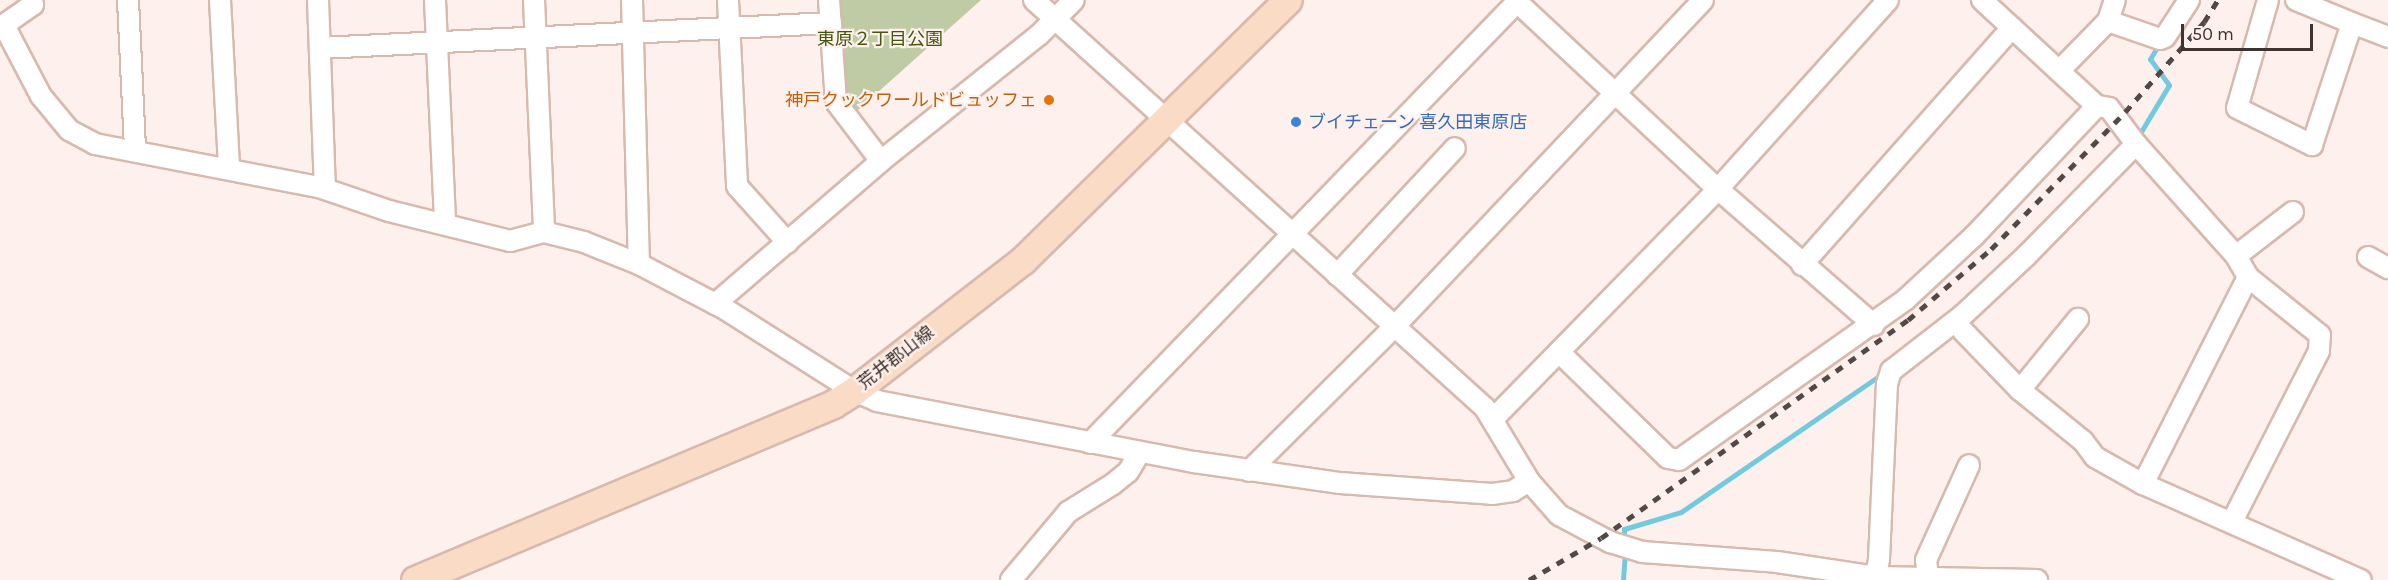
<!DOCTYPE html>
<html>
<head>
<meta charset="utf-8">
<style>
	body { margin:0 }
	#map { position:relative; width:2388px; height:580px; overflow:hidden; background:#fef1ed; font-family:Karla,"Noto Sans JP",sans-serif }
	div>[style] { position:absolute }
	.green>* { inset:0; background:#becba4 }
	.stream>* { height:5px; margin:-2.5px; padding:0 2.5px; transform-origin:2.5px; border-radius:2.5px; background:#73cade }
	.roads { filter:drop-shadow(2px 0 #d7b9ae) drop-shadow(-2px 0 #d7b9ae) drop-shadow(0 2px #d7b9ae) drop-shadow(0 -2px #d7b9ae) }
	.minor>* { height:20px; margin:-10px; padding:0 10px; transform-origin:10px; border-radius:10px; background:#fff }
	.secondary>* { height:27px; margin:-13.5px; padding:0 13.5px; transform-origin:13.5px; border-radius:13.5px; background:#fadbc6 }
	.rail>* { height:4.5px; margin-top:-2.25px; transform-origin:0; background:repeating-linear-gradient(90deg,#544844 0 8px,transparent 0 16px) }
	.dots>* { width:16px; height:16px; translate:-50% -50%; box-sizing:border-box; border:3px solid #fef1ed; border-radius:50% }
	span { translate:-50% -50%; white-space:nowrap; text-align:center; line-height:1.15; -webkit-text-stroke:4.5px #fef1ed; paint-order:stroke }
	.park-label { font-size:18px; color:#45560e }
	.food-label { font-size:18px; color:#c56008 }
	.right { translate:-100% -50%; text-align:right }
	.shop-label { font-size:18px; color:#366cbe }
	.left { translate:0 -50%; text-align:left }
	.street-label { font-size:18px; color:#3f332f }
	.scale { position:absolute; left:2181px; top:24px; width:132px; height:27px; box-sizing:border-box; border:3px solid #3f332f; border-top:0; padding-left:8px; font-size:18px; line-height:21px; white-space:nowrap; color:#3f332f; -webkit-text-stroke:4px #fef1ed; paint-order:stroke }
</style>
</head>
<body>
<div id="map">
	<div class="green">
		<i style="clip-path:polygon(839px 0,981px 0,858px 110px,845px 96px)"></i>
	</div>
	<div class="stream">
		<i style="left:2136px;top:140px;width:64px;rotate:-59deg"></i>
		<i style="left:2169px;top:85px;width:32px;rotate:-126deg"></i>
		<i style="left:2150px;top:59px;width:17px;rotate:-59deg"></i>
		<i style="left:1624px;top:543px;width:14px;rotate:-90deg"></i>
		<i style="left:1624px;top:529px;width:59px;rotate:-16.6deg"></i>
		<i style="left:1681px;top:512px;width:245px;rotate:-34.5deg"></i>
		<i style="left:1623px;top:580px;width:28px;rotate:-86deg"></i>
	</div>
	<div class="roads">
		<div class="minor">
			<i style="left:128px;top:0;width:150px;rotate:87.3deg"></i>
			<i style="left:220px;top:0;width:168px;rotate:86.9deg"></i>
			<i style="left:318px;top:0;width:189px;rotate:87.9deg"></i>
			<i style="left:435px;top:0;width:224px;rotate:87.4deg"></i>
			<i style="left:534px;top:0;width:232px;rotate:87.5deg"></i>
			<i style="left:632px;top:0;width:264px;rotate:88.5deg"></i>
			<i style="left:728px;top:0;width:186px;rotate:87.2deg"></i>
			<i style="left:737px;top:186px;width:76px;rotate:48.2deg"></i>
			<i style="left:829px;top:0;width:102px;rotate:86.1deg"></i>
			<i style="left:836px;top:102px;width:74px;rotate:52.7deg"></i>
			<i style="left:1034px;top:0;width:608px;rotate:42.13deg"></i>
			<i style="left:1485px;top:408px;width:85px;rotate:58.9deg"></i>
			<i style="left:1529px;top:481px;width:45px;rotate:48.6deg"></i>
			<i style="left:1559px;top:515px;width:58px;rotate:27.9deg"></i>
			<i style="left:1610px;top:542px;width:34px;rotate:17deg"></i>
			<i style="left:1642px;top:552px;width:135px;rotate:4.2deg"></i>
			<i style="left:1777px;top:562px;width:100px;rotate:8.6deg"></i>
			<i style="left:1876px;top:577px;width:161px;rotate:1.1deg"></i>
			<i style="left:1515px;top:0;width:277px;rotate:43deg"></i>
			<i style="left:1718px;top:189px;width:207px;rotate:41.1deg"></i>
			<i style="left:1982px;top:0;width:156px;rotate:42.7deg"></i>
			<i style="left:2097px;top:106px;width:12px;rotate:9deg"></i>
			<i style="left:2109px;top:108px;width:45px;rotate:53.1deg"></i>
			<i style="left:2268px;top:0;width:112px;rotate:106deg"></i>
			<i style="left:2237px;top:108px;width:84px;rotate:26.3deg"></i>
			<i style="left:2312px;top:145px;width:128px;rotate:-71.8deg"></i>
			<i style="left:2352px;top:23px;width:39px;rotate:21deg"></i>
			<i style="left:2296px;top:0;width:61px;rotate:22.3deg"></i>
			<i style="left:2108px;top:21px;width:55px;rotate:19.1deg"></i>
			<i style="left:2160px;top:39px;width:5px;rotate:-22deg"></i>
			<i style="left:2165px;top:37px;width:44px;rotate:-57deg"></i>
			<i style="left:0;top:26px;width:11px;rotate:41deg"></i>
			<i style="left:8px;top:33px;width:71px;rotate:62.4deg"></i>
			<i style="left:41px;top:96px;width:44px;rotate:50.5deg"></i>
			<i style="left:69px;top:130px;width:30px;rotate:28deg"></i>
			<i style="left:95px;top:144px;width:228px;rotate:10.9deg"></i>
			<i style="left:319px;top:187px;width:74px;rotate:18.9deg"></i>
			<i style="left:389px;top:211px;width:125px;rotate:13.9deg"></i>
			<i style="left:510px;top:241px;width:35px;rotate:-15deg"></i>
			<i style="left:544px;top:232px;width:41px;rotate:14deg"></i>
			<i style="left:584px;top:242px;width:59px;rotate:21.8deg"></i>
			<i style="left:639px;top:264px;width:97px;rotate:27.6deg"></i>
			<i style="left:725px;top:309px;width:153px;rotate:32.4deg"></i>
			<i style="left:854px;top:391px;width:25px;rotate:23deg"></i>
			<i style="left:877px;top:401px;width:323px;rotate:10.9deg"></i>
			<i style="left:1194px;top:462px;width:148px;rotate:8.2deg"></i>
			<i style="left:1340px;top:483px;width:152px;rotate:4.1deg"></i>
			<i style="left:1492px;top:494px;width:21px;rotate:-8deg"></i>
			<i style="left:1513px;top:491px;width:19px;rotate:-32deg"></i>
			<i style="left:1px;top:27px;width:39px;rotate:-35deg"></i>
			<i style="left:33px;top:5px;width:5px;rotate:-101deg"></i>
			<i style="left:320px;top:48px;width:512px;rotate:-2.8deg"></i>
			<i style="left:2059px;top:71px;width:70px;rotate:-45.6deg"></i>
			<i style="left:2108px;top:21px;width:22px;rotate:-72deg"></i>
			<i style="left:2236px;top:256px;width:72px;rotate:-37.7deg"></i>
			<i style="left:2368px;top:257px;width:23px;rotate:29deg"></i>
			<i style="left:1802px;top:265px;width:317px;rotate:-48.5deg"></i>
			<i style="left:1337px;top:275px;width:173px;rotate:-47.1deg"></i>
			<i style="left:715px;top:304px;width:219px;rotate:-40.7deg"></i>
			<i style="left:881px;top:161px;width:202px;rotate:-38.6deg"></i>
			<i style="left:1039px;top:35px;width:49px;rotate:-45deg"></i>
			<i style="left:1963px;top:331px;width:82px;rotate:46deg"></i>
			<i style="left:2020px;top:390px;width:81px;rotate:39deg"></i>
			<i style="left:2083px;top:441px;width:20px;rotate:53deg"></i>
			<i style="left:2095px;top:457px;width:55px;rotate:29.4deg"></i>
			<i style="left:2143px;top:484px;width:238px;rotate:23.8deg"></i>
			<i style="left:1559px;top:352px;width:152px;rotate:44.2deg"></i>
			<i style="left:1668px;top:458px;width:11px;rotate:10deg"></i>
			<i style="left:1679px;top:460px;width:278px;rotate:-35.3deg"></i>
			<i style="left:1906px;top:299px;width:93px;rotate:-42.8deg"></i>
			<i style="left:1974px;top:236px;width:179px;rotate:-46.6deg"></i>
			<i style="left:2020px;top:390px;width:92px;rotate:-50.8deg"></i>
			<i style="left:1494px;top:418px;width:320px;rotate:-45.6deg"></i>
			<i style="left:1718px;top:189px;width:254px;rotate:-48deg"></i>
			<i style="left:1090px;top:443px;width:617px;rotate:-45.92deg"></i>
			<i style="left:1249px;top:471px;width:206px;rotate:-44.8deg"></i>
			<i style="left:1395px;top:326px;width:448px;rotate:-46.6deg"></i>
			<i style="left:2143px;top:484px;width:232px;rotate:-63.1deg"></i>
			<i style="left:1928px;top:578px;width:18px;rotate:-96deg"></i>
			<i style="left:1926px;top:560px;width:104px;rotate:-65.6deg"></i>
			<i style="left:1011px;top:580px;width:89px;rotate:-50deg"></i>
			<i style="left:1068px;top:512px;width:53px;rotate:-31.9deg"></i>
			<i style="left:1113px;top:484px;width:19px;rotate:-39deg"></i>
			<i style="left:1128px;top:472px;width:23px;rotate:-59deg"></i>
			<i style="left:1875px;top:580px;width:21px;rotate:-79deg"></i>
			<i style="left:1879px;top:559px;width:175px;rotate:-87.4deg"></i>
			<i style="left:1887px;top:384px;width:14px;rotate:-73deg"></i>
			<i style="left:1891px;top:371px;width:91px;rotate:-37.9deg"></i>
			<i style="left:1963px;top:315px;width:86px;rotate:-43.1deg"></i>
			<i style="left:2026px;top:256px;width:157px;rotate:-45.5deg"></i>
			<i style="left:2136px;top:144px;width:150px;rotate:48.2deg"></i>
			<i style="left:2236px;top:256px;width:24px;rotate:60deg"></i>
			<i style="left:2248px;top:277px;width:92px;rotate:38.9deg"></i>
			<i style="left:2320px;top:335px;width:16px;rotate:94deg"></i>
			<i style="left:2319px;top:351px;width:192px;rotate:117deg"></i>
		</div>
		<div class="secondary">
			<i style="left:415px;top:580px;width:454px;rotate:-22.8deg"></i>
			<i style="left:833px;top:404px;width:25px;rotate:-32deg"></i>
			<i style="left:854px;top:391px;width:214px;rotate:-37.8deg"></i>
			<i style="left:1023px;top:260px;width:371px;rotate:-44.5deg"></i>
		</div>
	</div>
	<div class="rail">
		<i style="left:1529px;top:580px;width:83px;rotate:-30.3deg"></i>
		<i style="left:1601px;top:538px;width:377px;rotate:-35.4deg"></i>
		<i style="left:1908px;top:320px;width:109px;rotate:-40.5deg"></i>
		<i style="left:1991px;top:249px;width:192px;rotate:-45.6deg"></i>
		<i style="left:2125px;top:112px;width:120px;rotate:-48.7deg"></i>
		<i style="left:2204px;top:22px;width:26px;rotate:-58deg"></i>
	</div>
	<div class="dots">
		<i style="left:1049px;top:100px;background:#e8710a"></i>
		<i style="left:1296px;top:122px;background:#3f7fe0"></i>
	</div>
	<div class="park-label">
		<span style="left:880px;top:39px">東原２丁目公園</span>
	</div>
	<div class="food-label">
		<span class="right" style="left:1037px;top:100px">神戸クックワールドビュッフェ</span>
	</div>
	<div class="shop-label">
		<span class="left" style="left:1308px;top:122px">ブイチェーン 喜久田東原店</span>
	</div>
	<div class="street-label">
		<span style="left:896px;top:358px;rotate:-38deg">荒井郡山線</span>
	</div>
	<div class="scale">50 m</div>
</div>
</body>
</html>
